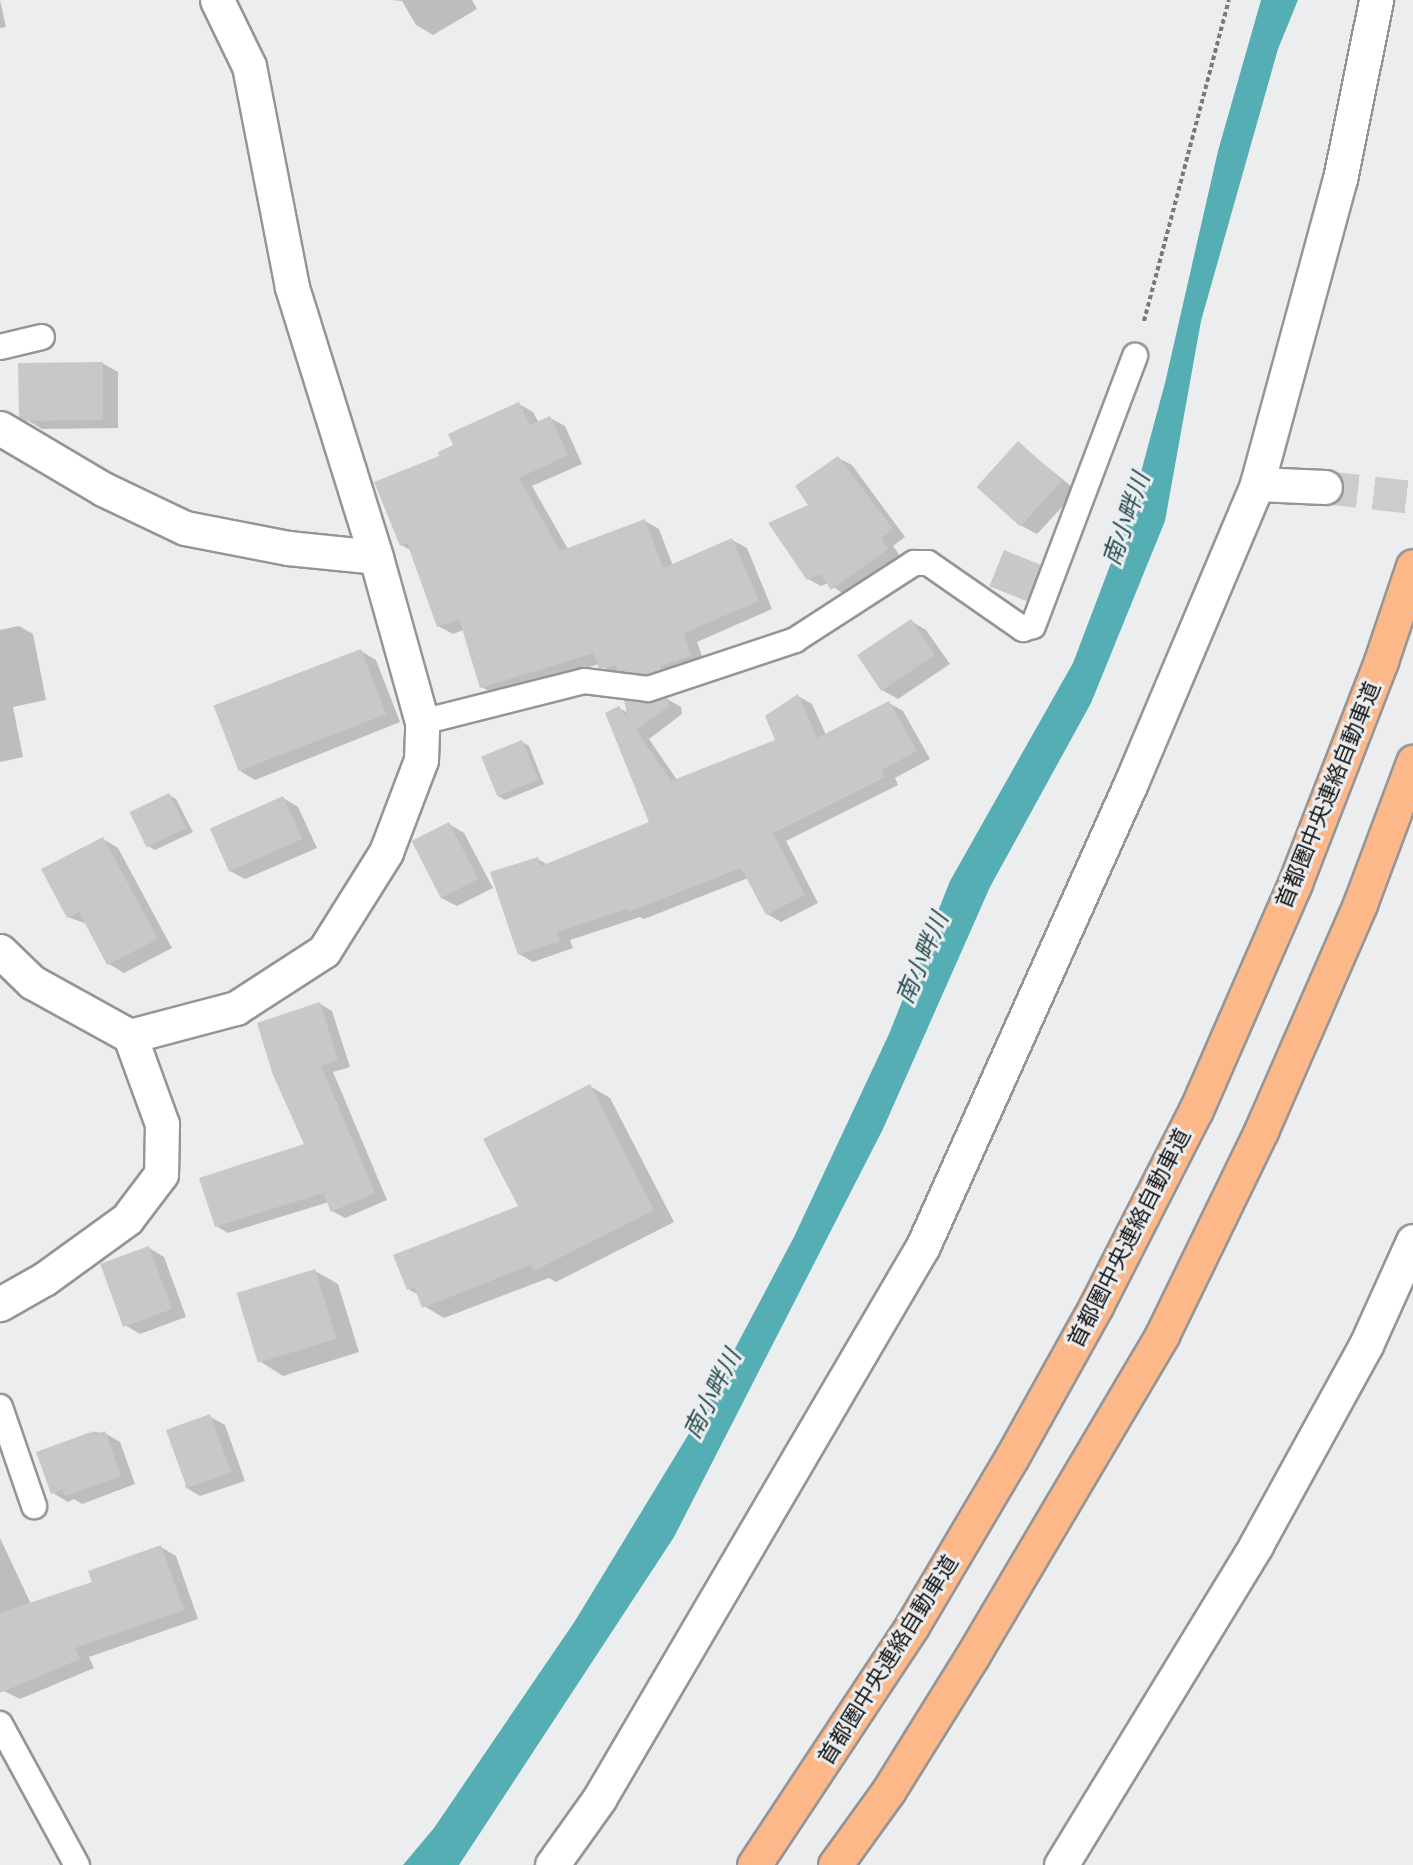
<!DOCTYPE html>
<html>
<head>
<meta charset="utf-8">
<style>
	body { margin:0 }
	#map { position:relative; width:1413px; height:1865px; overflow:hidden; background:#ecedef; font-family:"Space Grotesk","Noto Sans JP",sans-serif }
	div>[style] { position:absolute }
	.water>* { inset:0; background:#55aeb4 }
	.shadow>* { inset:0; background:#0003 }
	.building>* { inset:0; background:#c8c8cb; transform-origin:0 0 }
	.street-tunnel>* { height:33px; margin-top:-16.5px; transform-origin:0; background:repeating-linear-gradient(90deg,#cbccce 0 33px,transparent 0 49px) }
	.path>* { height:4px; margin-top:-2px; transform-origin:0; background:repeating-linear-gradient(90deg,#78797a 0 4.5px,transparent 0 7.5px) }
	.roads { filter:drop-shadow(2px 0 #949597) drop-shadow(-2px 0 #949597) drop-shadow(0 2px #949597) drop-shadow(0 -2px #949597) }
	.lane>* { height:24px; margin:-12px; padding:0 12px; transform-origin:12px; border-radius:12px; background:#fff }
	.street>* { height:33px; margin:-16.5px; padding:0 16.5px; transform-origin:16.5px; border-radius:16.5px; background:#fff }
	.highway>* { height:33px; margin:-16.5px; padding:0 16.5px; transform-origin:16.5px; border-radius:16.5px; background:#fcb889 }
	span { translate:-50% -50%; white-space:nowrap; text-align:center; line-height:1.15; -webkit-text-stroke:6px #ecedef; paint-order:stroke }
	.street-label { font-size:22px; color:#101112 }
	.water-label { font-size:24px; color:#244d50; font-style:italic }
</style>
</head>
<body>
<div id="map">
	<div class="water">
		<i style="clip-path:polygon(1261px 0,1298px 0,1278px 49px,1201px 321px,1165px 521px,1091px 703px,990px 887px,883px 1129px,674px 1537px,459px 1865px,403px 1865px,434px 1828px,575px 1621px,696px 1422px,794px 1237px,889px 1034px,950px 881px,1073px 663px,1130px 513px,1165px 383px,1218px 151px)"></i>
	</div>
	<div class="shadow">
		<i style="clip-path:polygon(0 0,6px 27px,0 28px)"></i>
		<i style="clip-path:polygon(392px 0,472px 0,477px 9px,433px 35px,416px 25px,402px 1px)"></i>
		<i style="clip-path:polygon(102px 363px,118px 372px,118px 428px,42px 429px,20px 416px)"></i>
		<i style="clip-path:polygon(519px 404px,533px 412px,539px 423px,550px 418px,565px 426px,582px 464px,532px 486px,568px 549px,645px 521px,659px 529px,673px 566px,732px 540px,747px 548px,772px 609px,697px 642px,705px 664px,674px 678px,615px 676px,599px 664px,496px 696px,482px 687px,464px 630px,453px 634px,438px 626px,412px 551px,401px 545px,441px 457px)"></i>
		<i style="clip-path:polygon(1018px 443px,1077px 491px,1037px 534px,1022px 526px)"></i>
		<i style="clip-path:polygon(838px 458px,852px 465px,905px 537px,893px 546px,901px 557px,846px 596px,828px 583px,821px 586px,808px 579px,811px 506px)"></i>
		<i style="clip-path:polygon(1040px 566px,1048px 570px,1035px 603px,992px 585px)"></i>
		<i style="clip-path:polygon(911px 621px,926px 630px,950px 664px,898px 699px,882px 690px)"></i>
		<i style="clip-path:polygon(19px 626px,33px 634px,46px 700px,13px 707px,23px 757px,0 762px,0 630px)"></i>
		<i style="clip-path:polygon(361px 651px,376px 660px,400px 722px,255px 780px,240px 771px)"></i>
		<i style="clip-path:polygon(798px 696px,812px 704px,826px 735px,889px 703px,903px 711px,930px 759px,895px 778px,898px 785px,786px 841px,818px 903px,781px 922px,767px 914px,748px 878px,644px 919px,640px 917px,570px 940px,573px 948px,533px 962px,519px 954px,538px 859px,548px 865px,651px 822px,619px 708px,628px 713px,667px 699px,681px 707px,682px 714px,649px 739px,677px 780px,777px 741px)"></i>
		<i style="clip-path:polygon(522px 742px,529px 746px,544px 784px,505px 800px,498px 796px)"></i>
		<i style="clip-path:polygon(169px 795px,176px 799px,193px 832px,155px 850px,148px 846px)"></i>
		<i style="clip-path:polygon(283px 798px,298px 807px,317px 848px,245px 879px,230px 871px)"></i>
		<i style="clip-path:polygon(449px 824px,464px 833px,493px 888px,457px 906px,441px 898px)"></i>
		<i style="clip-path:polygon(103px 839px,118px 848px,172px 948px,124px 973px,109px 964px,87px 924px,68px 917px)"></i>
		<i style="clip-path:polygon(320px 1004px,332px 1011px,350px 1067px,333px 1072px,387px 1200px,345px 1218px,332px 1211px,329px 1202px,228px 1233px,216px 1226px,306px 1145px)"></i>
		<i style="clip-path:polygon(590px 1086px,610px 1098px,674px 1222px,556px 1282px,549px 1278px,444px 1318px,424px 1306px,419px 1295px,408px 1289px,520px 1207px)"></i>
		<i style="clip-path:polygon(149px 1248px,164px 1257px,186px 1317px,140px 1334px,125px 1325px)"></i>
		<i style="clip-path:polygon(315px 1271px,338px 1284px,359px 1352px,283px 1376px,261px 1362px)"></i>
		<i style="clip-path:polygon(209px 1416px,225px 1425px,245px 1481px,200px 1496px,185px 1487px)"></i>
		<i style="clip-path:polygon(93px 1432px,105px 1433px,120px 1442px,135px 1484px,82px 1504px,74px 1499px,68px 1502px,53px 1493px)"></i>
		<i style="clip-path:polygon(0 1538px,31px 1604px,94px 1583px,161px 1547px,176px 1556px,198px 1619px,89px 1657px,94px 1668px,20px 1699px,4px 1691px,0 1681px)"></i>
	</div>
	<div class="building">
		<i style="clip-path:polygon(103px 362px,103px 420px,25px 421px,19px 417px,18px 363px)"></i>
		<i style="clip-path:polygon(519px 402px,530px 425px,550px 416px,568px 455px,519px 478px,560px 551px,645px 519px,663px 568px,732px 538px,759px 601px,684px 633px,691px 656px,660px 666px,661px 670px,647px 674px,617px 671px,616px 666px,599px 669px,594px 653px,480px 688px,459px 619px,437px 627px,407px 543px,400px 546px,374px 482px,439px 456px,438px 452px,453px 445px,448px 434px)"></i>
		<i style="left:1018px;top:441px;width:59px;height:62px;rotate:42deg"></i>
		<i style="clip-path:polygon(838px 456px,893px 529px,881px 538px,888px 549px,831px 590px,820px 574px,807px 580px,768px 523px,808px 505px,795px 486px)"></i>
		<i style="left:1004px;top:550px;width:40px;height:39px;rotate:22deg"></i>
		<i style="left:911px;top:619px;width:43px;height:65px;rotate:56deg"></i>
		<i style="left:361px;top:649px;width:70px;height:158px;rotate:69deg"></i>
		<i style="clip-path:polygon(798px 694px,817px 738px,889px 701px,917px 751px,882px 770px,885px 777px,773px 833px,805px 895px,766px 915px,741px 868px,628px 912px,627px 909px,557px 932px,560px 941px,518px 955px,490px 872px,538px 857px,541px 866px,649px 822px,605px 713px,619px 706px,628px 720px,624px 700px,647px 703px,667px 698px,669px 706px,636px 730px,671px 781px,775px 740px,765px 716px)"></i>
		<i style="left:522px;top:740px;width:43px;height:44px;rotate:68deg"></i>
		<i style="left:169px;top:793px;width:39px;height:44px;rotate:64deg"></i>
		<i style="left:283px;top:796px;width:47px;height:80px;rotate:66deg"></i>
		<i style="left:449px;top:822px;width:64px;height:42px;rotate:63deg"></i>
		<i style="clip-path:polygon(103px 837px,158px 939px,107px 965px,79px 912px,67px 918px,41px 869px)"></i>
		<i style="clip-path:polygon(320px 1002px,338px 1060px,321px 1066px,375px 1193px,331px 1212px,323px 1193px,215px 1227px,199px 1178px,304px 1144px,273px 1075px,257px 1023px)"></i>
		<i style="clip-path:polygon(590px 1084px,654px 1210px,534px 1271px,531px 1265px,422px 1308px,414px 1287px,407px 1290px,393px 1255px,518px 1206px,483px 1139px)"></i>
		<i style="left:149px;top:1246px;width:67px;height:52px;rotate:70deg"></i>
		<i style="left:315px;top:1269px;width:73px;height:82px;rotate:73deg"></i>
		<i style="left:210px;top:1414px;width:62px;height:47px;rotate:70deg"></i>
		<i style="clip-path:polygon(94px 1431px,95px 1435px,105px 1431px,121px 1476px,65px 1496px,63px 1489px,51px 1494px,36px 1452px)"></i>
		<i style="clip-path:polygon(161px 1545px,184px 1610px,75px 1648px,80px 1659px,0 1693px,0 1613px,92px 1582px,88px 1571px)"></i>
	</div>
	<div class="street-tunnel">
		<i style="left:1325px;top:487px;width:89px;rotate:6.5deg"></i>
	</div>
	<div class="path">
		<i style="left:1144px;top:321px;width:332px;rotate:-75.2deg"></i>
	</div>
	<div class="roads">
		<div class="lane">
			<i style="left:0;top:347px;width:43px;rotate:-13.4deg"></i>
			<i style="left:422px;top:722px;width:167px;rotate:-14.2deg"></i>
			<i style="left:584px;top:681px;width:64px;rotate:7.1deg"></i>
			<i style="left:648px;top:689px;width:155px;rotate:-18.4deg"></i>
			<i style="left:795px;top:640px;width:142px;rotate:-32.9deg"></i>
			<i style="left:914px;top:563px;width:14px"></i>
			<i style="left:928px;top:563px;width:116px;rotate:34.8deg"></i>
			<i style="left:1023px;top:629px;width:10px;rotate:-17deg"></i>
			<i style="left:1033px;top:626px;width:289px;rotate:-69.3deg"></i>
			<i style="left:0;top:1407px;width:105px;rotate:71deg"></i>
			<i style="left:0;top:1724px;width:161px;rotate:61.4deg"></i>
		</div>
		<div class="street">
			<i style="left:0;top:428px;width:120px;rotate:30.6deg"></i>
			<i style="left:103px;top:489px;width:91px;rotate:25.4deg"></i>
			<i style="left:185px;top:528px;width:105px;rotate:11deg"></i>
			<i style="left:288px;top:548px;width:88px;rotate:5.8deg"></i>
			<i style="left:1257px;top:484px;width:68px;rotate:2.5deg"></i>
			<i style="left:0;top:951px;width:45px;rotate:44.1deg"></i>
			<i style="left:32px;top:982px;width:112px;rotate:28.9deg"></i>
			<i style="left:130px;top:1036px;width:94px;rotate:70deg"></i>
			<i style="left:162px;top:1124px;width:50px;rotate:91.1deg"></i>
			<i style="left:161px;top:1174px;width:56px;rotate:127.1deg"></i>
			<i style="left:127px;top:1219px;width:102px;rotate:144.1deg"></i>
			<i style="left:44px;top:1279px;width:51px;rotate:150.4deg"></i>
			<i style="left:130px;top:1036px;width:110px;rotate:-14.8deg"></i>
			<i style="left:236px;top:1008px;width:105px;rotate:-32.9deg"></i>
			<i style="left:324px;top:951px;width:117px;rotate:-57.9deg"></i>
			<i style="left:386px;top:852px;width:98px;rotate:-69.2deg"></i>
			<i style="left:421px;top:760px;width:38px;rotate:-88deg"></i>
			<i style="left:422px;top:722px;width:171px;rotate:-105.6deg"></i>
			<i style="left:376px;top:557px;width:283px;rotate:-107.3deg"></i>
			<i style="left:292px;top:287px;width:225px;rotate:-101deg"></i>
			<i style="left:249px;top:66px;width:73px;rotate:-115.9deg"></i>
			<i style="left:552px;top:1865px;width:81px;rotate:-54.5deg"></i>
			<i style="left:599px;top:1799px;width:641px;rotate:-59.63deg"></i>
			<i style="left:923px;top:1246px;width:508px;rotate:-65.81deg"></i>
			<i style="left:1131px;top:783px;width:324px;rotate:-67.1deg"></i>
			<i style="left:1257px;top:484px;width:316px;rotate:-74.8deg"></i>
			<i style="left:1340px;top:179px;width:183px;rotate:-78.6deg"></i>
			<i style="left:1061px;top:1865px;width:375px;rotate:-58.6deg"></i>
			<i style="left:1256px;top:1545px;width:228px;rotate:-61.2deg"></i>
			<i style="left:1366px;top:1345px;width:114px;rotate:-65.7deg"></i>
		</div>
		<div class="highway">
			<i style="left:754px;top:1865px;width:287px;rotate:-56.5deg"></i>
			<i style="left:912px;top:1626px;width:196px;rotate:-59.4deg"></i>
			<i style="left:1012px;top:1457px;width:173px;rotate:-60.9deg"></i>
			<i style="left:1096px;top:1306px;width:220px;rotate:-63deg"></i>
			<i style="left:1196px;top:1110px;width:248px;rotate:-66.4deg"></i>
			<i style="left:1295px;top:883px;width:238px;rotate:-68.8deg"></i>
			<i style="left:1381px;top:661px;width:100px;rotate:-71.4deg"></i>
			<i style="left:835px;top:1865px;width:92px;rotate:-54.2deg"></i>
			<i style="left:889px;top:1790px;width:159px;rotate:-58.1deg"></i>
			<i style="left:973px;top:1655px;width:372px;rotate:-59.4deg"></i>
			<i style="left:1162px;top:1335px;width:227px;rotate:-64.1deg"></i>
			<i style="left:1261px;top:1131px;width:248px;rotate:-66.4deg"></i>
			<i style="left:1360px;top:904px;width:152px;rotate:-69.5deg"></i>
		</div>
	</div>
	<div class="street-label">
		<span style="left:1328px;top:795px;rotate:-68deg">首都圏中央連絡自動車道</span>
		<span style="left:1129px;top:1238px;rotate:-63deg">首都圏中央連絡自動車道</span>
		<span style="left:888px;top:1660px;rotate:-58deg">首都圏中央連絡自動車道</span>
	</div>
	<div class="water-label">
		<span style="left:1126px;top:519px;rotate:-71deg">南小畔川</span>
		<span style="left:922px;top:958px;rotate:-67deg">南小畔川</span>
		<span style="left:712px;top:1394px;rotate:-63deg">南小畔川</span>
	</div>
</div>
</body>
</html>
